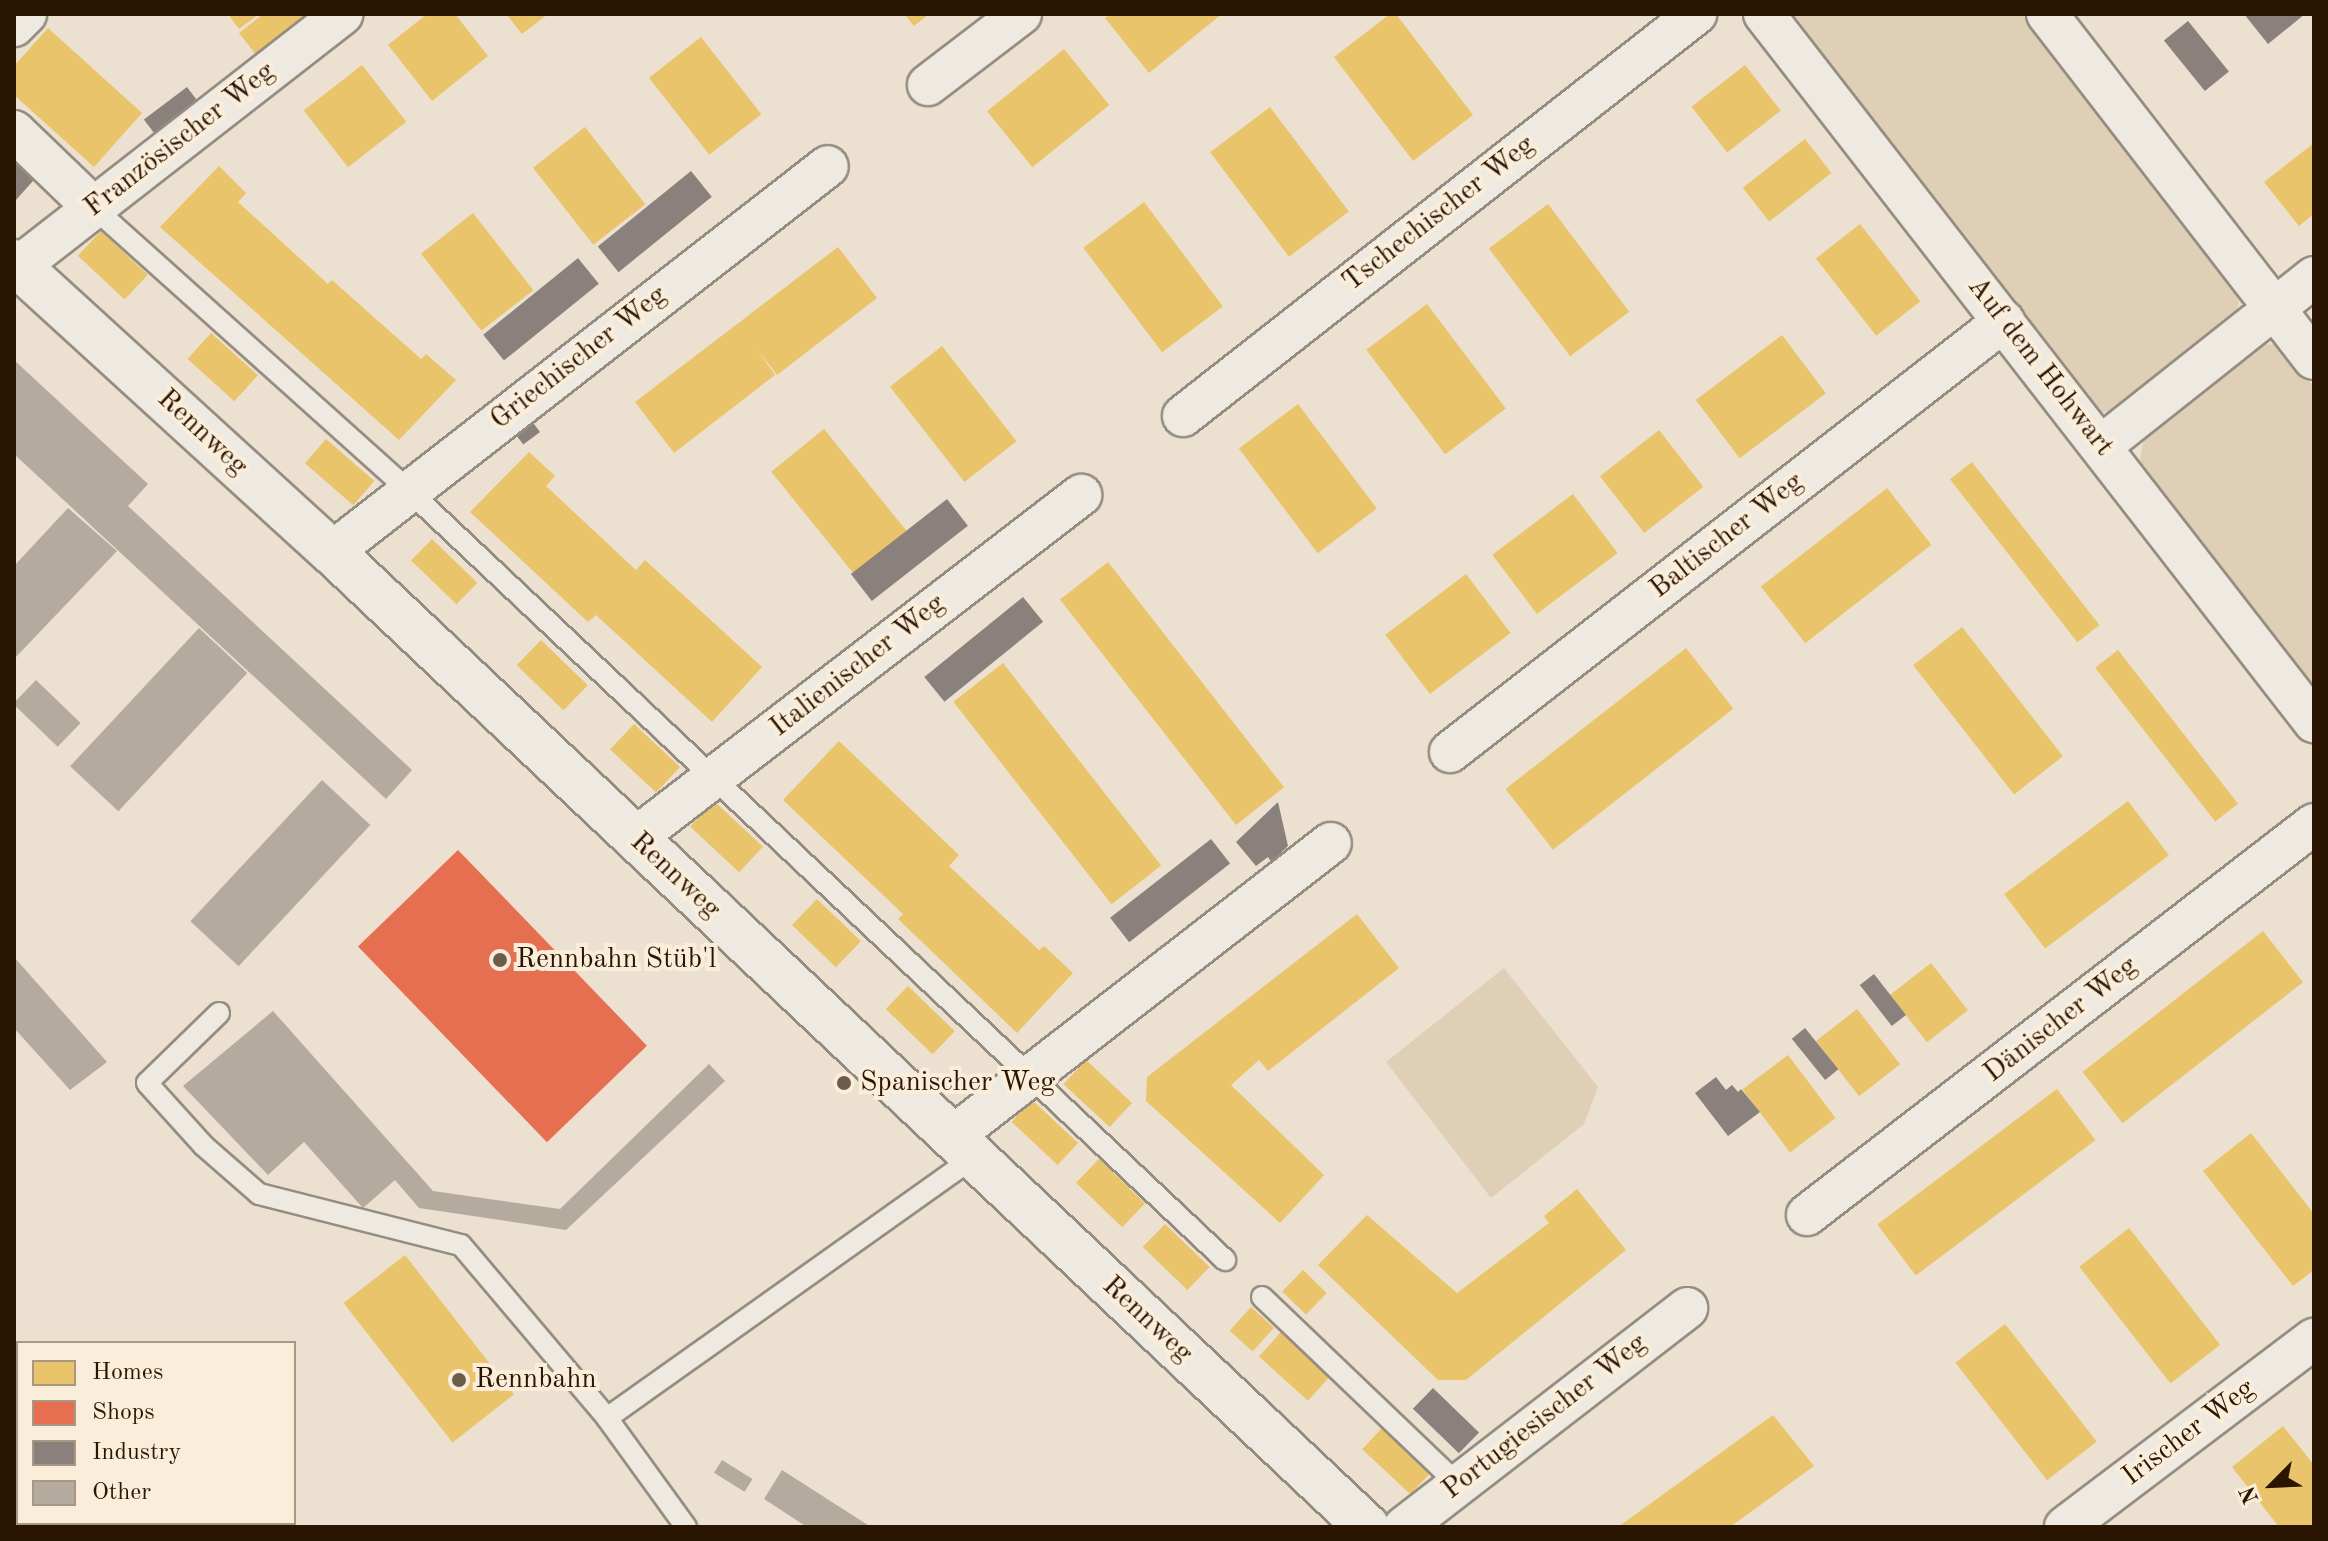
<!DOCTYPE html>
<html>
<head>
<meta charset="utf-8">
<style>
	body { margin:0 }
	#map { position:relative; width:2328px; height:1541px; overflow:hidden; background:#ece1d0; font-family:"Old Standard TT",serif }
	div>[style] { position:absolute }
	.green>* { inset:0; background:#dfcfb7 }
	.homes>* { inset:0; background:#e9c46a; transform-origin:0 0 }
	.shops>* { inset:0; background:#e76f51; transform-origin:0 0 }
	.industry>* { inset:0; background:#8a817c; transform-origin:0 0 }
	.building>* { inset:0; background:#b4ab9e; transform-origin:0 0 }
	.roads { filter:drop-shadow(2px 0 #968d81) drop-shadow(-2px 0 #968d81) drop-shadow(0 2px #968d81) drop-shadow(0 -2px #968d81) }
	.service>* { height:20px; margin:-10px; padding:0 10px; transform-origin:10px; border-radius:10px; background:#efeae1 }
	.minor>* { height:40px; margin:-20px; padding:0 20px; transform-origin:20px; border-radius:20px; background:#efeae1 }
	.tertiary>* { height:44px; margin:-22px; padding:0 22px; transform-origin:22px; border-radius:22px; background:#efeae1 }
	.dots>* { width:22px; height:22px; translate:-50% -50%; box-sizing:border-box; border:4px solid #faedd9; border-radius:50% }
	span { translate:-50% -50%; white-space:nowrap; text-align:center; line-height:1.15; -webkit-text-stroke:8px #faedd9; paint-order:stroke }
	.street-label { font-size:28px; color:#2a1502 }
	.poi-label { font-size:28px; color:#2a1502 }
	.left { translate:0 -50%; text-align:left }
	.frame { position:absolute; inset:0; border:16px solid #2a1502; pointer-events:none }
	.legend { position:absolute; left:16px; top:1341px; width:280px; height:184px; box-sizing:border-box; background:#faedd9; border:2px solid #a79783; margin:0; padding:10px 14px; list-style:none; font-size:24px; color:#2a1502 }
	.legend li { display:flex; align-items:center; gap:16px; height:40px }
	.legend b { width:40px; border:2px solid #a79783 }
	.north { position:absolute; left:2232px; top:1445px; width:80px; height:80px; -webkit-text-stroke:6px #faedd9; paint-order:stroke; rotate:246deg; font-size:22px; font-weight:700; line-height:32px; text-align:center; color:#2a1502 }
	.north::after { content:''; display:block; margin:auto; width:28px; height:36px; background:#2a1502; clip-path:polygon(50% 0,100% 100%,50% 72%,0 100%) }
</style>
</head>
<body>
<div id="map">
	<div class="green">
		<i style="clip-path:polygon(1782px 14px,2027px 14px,2228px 273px,2240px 297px,2234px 322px,2125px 407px,2100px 413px,2078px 397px)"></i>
		<i style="clip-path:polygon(2280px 344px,2314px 387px,2314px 704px,2137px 476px,2145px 433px,2254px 345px)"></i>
		<i style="clip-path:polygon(1504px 968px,1598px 1087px,1584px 1124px,1491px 1198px,1386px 1062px)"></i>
		<i style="clip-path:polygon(14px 1352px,18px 1523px,152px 1527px,14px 1527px)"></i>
	</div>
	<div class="homes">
		<i style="clip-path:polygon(228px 14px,259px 14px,239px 29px)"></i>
		<i style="clip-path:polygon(263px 14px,319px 14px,260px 60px,239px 33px)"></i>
		<i style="clip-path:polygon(427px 14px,455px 14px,488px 56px,432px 101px,388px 45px)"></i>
		<i style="clip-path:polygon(506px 14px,548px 14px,522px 34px)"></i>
		<i style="clip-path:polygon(904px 14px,929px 14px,914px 26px)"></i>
		<i style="clip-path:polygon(1111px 14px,1222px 14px,1149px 73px,1105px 18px)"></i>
		<i style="clip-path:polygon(1390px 14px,1396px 14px,1473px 115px,1413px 161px,1334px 57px)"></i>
		<i style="clip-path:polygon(48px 28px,142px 113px,94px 167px,14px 95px,14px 66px)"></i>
		<i style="left:701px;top:37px;width:98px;height:66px;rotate:52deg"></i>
		<i style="left:1064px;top:49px;width:72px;height:99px;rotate:51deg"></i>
		<i style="left:362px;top:65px;width:72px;height:74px;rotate:52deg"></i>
		<i style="left:1745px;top:65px;width:58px;height:68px;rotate:52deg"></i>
		<i style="left:1270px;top:107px;width:131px;height:75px;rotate:53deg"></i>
		<i style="left:585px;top:127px;width:98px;height:66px;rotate:52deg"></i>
		<i style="left:1805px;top:139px;width:43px;height:79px;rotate:52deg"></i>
		<i style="clip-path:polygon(2314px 143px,2314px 214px,2299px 226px,2264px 182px)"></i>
		<i style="clip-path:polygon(219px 166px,246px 193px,238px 202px,328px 284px,332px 280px,421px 359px,426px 354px,456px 380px,399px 440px,160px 227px)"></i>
		<i style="left:1144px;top:202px;width:131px;height:76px;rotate:53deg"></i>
		<i style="left:1548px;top:204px;width:135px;height:74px;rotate:53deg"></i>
		<i style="left:473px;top:213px;width:98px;height:66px;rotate:52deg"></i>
		<i style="left:1860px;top:224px;width:98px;height:56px;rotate:52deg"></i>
		<i style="left:101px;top:231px;width:64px;height:34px;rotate:43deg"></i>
		<i style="clip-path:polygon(838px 247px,877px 298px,777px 375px,757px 349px,775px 375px,674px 453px,635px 402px)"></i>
		<i style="left:1427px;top:304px;width:131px;height:76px;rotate:53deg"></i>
		<i style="left:211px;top:333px;width:63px;height:35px;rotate:42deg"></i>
		<i style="left:1782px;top:335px;width:73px;height:108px;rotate:53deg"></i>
		<i style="left:942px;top:346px;width:121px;height:66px;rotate:52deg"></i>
		<i style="left:1298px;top:404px;width:131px;height:74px;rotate:53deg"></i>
		<i style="left:824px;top:429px;width:131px;height:68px;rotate:51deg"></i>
		<i style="left:1659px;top:430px;width:72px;height:75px;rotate:52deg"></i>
		<i style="left:326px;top:439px;width:64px;height:32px;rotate:41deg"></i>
		<i style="clip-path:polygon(529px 452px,555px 476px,546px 486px,636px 570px,645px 560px,762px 667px,712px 722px,596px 615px,588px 622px,470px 512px)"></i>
		<i style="left:1972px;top:462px;width:207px;height:28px;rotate:52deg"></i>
		<i style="left:1887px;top:488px;width:72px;height:160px;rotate:52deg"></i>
		<i style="left:1573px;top:494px;width:74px;height:101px;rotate:53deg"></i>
		<i style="left:432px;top:539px;width:63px;height:30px;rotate:44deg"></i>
		<i style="left:1108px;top:562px;width:286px;height:61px;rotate:52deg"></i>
		<i style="left:1466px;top:574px;width:74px;height:101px;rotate:53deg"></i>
		<i style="left:1962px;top:627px;width:164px;height:62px;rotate:52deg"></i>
		<i style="left:541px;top:640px;width:65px;height:35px;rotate:44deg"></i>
		<i style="left:1686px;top:648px;width:77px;height:229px;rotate:52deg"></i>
		<i style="left:2118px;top:650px;width:195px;height:29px;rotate:52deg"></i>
		<i style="left:1003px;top:663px;width:257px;height:63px;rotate:52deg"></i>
		<i style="left:634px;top:724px;width:63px;height:35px;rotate:43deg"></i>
		<i style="clip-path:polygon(839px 741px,959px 855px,949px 866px,1039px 950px,1044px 946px,1073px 973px,1017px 1033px,898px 919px,903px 914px,783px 800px)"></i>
		<i style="left:714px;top:801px;width:67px;height:35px;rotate:43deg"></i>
		<i style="left:2128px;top:801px;width:68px;height:155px;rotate:53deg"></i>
		<i style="left:817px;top:899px;width:61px;height:36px;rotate:44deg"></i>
		<i style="clip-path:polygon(1357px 914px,1399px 968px,1268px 1071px,1259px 1060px,1231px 1085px,1324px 1175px,1280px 1223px,1146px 1101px,1147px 1077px)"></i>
		<i style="left:2263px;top:931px;width:65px;height:229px;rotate:52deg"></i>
		<i style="left:1931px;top:963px;width:60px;height:52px;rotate:52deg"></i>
		<i style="left:908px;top:986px;width:65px;height:32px;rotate:44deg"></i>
		<i style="left:1857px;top:1009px;width:70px;height:52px;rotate:52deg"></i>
		<i style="left:1788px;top:1055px;width:79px;height:57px;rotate:53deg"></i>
		<i style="left:1086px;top:1060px;width:63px;height:33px;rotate:43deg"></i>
		<i style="left:2057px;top:1089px;width:64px;height:225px;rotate:53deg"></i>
		<i style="left:1032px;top:1100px;width:63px;height:30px;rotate:43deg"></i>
		<i style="clip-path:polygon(2251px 1133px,2314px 1214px,2314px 1270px,2293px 1286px,2203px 1171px)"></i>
		<i style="left:1099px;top:1159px;width:64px;height:33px;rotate:44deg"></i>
		<i style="clip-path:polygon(1577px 1189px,1626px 1250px,1466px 1380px,1438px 1380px,1318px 1265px,1367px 1215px,1457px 1293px,1549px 1223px,1544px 1216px)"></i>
		<i style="left:1165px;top:1224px;width:62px;height:32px;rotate:44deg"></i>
		<i style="left:2129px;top:1228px;width:148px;height:63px;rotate:52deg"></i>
		<i style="left:405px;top:1255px;width:177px;height:78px;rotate:52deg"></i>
		<i style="left:1303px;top:1270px;width:33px;height:30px;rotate:44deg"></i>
		<i style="left:1251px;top:1307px;width:31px;height:32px;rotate:42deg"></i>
		<i style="left:2005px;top:1324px;width:149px;height:63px;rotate:52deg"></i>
		<i style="left:1281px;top:1332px;width:66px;height:33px;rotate:42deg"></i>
		<i style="clip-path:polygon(1773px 1415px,1814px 1466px,1730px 1527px,1618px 1527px)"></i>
		<i style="clip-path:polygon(2283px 1426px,2314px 1465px,2314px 1527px,2279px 1527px,2232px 1467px)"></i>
		<i style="left:1382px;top:1428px;width:66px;height:29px;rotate:43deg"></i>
	</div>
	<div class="shops">
		<i style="left:458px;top:850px;width:272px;height:139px;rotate:46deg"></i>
	</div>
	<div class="industry">
		<i style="clip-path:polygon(2244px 14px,2305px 14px,2268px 44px)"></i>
		<i style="left:2188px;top:21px;width:65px;height:31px;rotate:51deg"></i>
		<i style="left:187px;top:87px;width:21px;height:54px;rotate:53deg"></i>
		<i style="clip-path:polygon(14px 150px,40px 173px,16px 200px,14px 199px)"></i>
		<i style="left:691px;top:171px;width:33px;height:120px;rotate:51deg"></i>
		<i style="left:578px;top:258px;width:33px;height:122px;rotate:51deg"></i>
		<i style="left:528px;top:416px;width:20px;height:21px;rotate:53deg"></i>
		<i style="left:947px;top:499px;width:34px;height:122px;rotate:52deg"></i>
		<i style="left:1023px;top:597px;width:32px;height:127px;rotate:51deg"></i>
		<i style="clip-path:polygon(1278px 802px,1288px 846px,1271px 862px,1268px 857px,1256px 866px,1236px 842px)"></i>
		<i style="left:1211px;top:839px;width:31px;height:128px;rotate:52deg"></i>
		<i style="left:1874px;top:974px;width:52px;height:18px;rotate:52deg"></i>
		<i style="left:1805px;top:1028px;width:53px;height:17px;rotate:51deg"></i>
		<i style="clip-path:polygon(1716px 1077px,1726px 1090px,1732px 1085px,1738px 1092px,1741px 1089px,1760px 1112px,1728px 1136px,1695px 1093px)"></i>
		<i style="left:1433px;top:1388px;width:64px;height:29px;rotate:44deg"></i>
	</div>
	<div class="building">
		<i style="clip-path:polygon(14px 360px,148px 484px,128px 506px,412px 770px,386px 799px,14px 454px)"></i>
		<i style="clip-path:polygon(68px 508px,117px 551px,14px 659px,14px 566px)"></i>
		<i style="left:199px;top:628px;width:66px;height:189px;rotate:43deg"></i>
		<i style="left:36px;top:680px;width:62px;height:33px;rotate:44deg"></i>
		<i style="left:322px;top:780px;width:66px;height:193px;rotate:43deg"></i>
		<i style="clip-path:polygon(14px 957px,107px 1062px,70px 1090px,14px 1028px)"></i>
		<i style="clip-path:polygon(273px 1011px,433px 1191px,560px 1209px,709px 1064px,725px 1081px,566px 1230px,419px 1208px,395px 1180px,363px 1208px,304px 1142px,268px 1175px,183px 1086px)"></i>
		<i style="left:722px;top:1460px;width:36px;height:15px;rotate:32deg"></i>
		<i style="clip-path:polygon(782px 1470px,871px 1527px,807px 1527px,764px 1499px)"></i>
	</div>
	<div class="roads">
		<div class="service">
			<i style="left:93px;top:207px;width:423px;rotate:41.9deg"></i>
			<i style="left:408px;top:490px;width:1123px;rotate:43.3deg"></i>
			<i style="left:219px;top:1013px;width:100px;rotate:135.8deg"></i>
			<i style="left:147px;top:1083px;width:85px;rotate:47.9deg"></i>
			<i style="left:204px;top:1146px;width:73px;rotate:41.1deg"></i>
			<i style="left:259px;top:1194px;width:208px;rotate:14.2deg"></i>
			<i style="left:461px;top:1245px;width:226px;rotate:49.8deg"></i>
			<i style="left:607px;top:1418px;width:450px;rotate:-35.4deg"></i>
			<i style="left:1262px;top:1297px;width:271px;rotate:43.7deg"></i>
			<i style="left:607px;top:1418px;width:135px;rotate:54.1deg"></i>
		</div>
		<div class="minor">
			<i style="left:1764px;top:14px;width:897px;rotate:52.16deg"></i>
			<i style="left:2047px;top:14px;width:436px;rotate:52.3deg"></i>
			<i style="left:14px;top:26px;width:17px;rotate:-45deg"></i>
			<i style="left:928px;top:85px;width:117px;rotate:-37.4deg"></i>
			<i style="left:14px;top:131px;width:110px;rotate:43.9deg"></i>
			<i style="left:19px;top:266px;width:410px;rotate:-37.9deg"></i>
			<i style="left:1183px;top:416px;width:652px;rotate:-38.08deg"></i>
			<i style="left:2101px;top:446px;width:272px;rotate:-38.4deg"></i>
			<i style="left:332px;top:552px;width:628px;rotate:-37.89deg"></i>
			<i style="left:1450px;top:752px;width:702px;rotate:-37.88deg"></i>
			<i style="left:635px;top:838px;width:563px;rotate:-37.56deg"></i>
			<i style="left:953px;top:1136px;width:478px;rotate:-37.8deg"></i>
			<i style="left:1807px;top:1215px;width:640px;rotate:-37.64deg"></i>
			<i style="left:1404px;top:1527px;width:358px;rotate:-37.7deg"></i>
			<i style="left:2065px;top:1527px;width:312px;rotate:-37.1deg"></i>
		</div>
		<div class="tertiary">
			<i style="left:14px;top:262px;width:430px;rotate:42.4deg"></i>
			<i style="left:332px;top:552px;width:1422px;rotate:43.29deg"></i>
		</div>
	</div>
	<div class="dots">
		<i style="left:500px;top:960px;background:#6e5c4a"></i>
		<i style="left:844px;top:1083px;background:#6e5c4a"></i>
		<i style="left:459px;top:1380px;background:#6e5c4a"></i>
	</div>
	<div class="street-label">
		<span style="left:180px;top:140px;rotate:-38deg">Französischer Weg</span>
		<span style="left:1439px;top:214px;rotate:-38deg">Tschechischer Weg</span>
		<span style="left:579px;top:358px;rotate:-38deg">Griechischer Weg</span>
		<span style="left:2040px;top:367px;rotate:52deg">Auf dem Hohwart</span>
		<span style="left:202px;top:433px;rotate:43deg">Rennweg</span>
		<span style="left:1727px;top:536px;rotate:-38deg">Baltischer Weg</span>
		<span style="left:858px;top:666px;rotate:-38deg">Italienischer Weg</span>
		<span style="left:675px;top:876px;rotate:43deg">Rennweg</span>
		<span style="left:2061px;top:1020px;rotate:-38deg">Dänischer Weg</span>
		<span style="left:1147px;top:1320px;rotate:43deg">Rennweg</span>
		<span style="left:1545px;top:1417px;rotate:-38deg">Portugiesischer Weg</span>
		<span style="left:2189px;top:1433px;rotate:-37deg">Irischer Weg</span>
	</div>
	<div class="poi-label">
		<span class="left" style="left:516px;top:960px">Rennbahn Stüb'l</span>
		<span class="left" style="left:860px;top:1083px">Spanischer Weg</span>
		<span class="left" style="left:475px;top:1380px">Rennbahn</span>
	</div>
	<div class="frame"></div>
	<ul class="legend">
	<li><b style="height:22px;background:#e9c46a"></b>Homes</li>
	<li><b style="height:22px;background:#e76f51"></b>Shops</li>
	<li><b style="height:22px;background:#8a817c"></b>Industry</li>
	<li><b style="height:22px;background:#b4ab9e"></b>Other</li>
	</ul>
	<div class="north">N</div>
</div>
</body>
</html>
